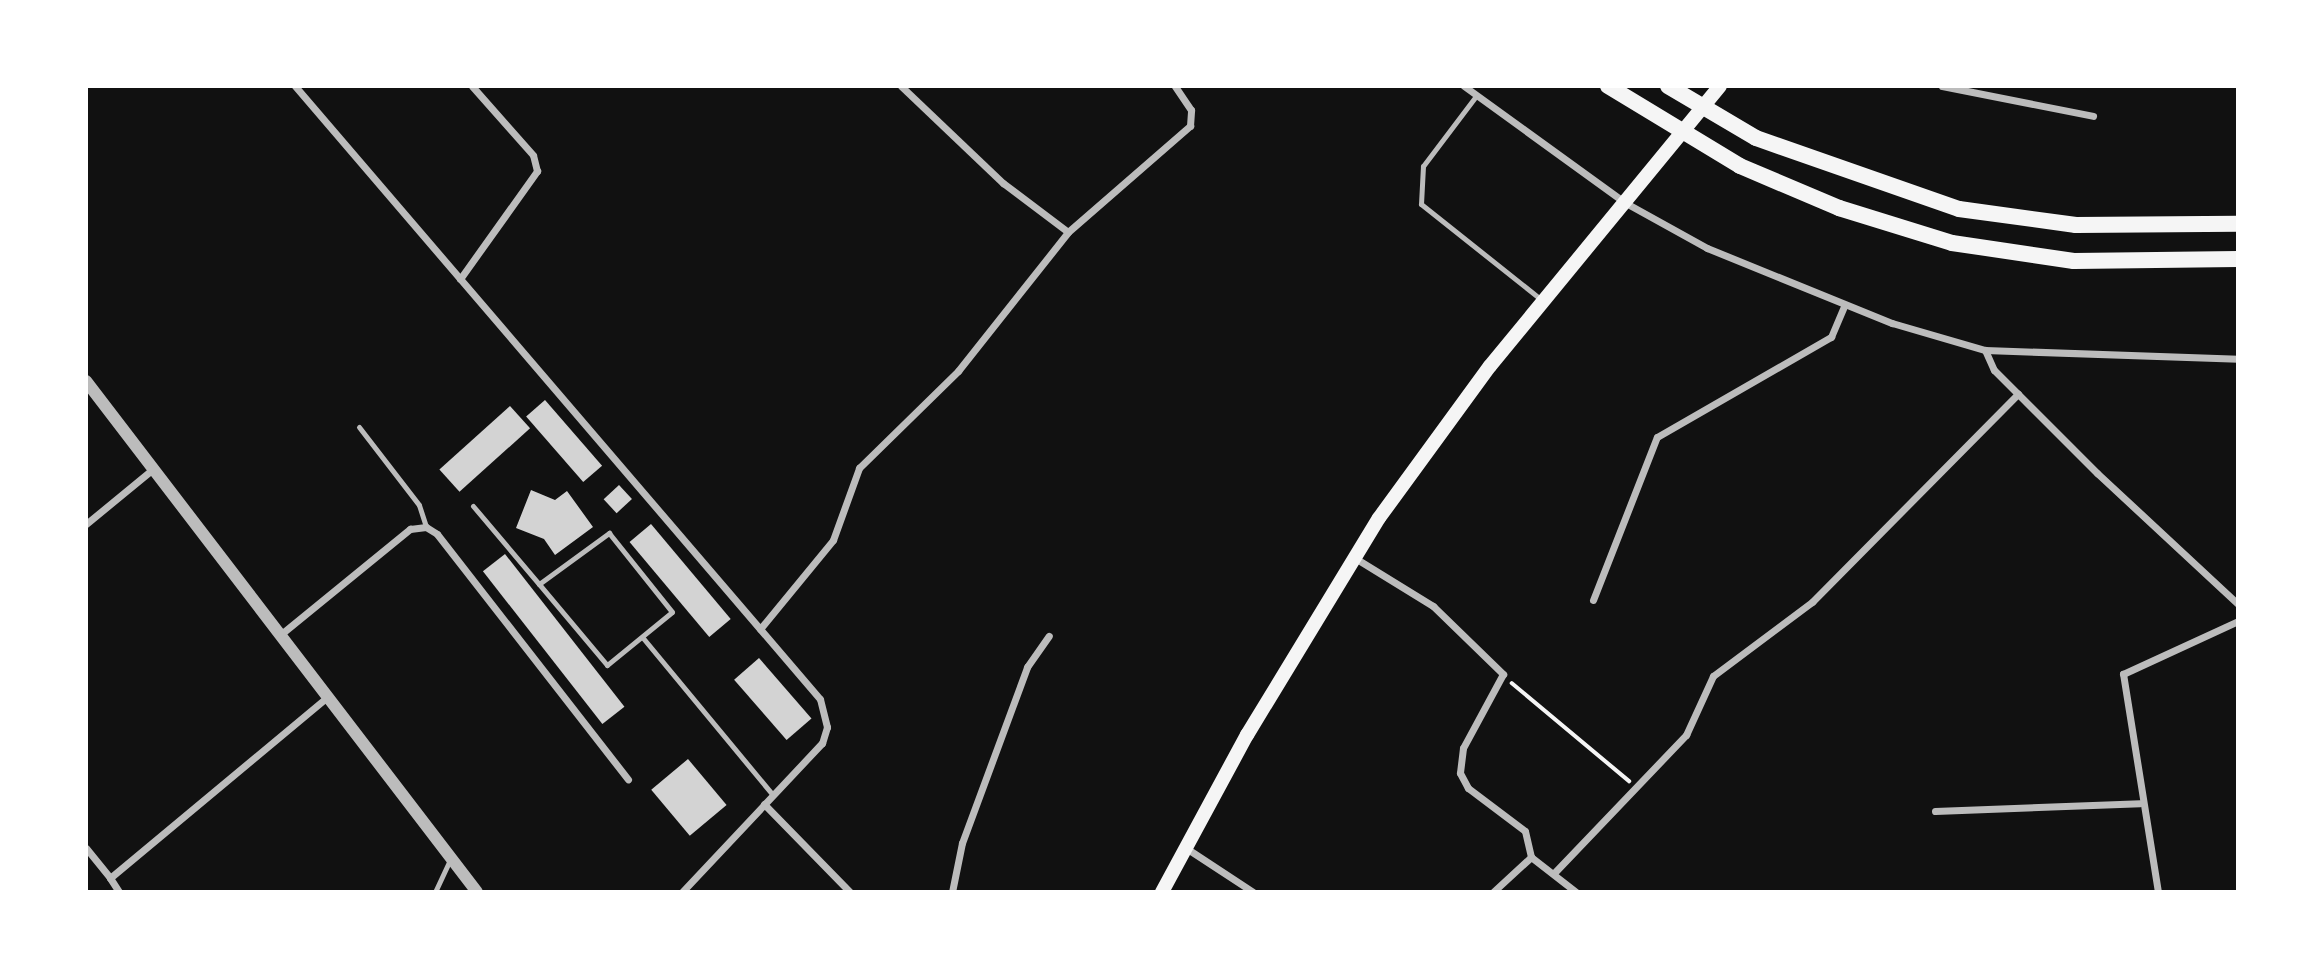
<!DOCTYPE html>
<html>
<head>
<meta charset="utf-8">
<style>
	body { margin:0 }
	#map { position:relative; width:2324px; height:978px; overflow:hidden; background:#111; font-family:Figtree,sans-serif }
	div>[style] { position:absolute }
	.building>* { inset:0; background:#d3d3d3; transform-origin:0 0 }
	.path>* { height:3.5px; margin:-1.75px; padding:0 1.75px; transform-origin:1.75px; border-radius:1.75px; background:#f5f5f5 }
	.service>* { height:5px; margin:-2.5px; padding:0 2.5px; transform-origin:2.5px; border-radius:2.5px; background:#bcbcbc }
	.minor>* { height:7px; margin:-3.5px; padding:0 3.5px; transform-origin:3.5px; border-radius:3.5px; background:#bcbcbc }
	.tertiary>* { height:12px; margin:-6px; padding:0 6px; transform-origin:6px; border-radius:6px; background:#bcbcbc }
	.secondary>* { height:14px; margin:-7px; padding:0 7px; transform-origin:7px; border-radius:7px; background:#f5f5f5 }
	.trunk>* { height:16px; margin:-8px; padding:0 8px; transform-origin:8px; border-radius:8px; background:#f5f5f5 }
	span { translate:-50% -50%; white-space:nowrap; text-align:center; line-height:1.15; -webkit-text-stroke:5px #fff; paint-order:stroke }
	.frame { position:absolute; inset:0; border:88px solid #fff; pointer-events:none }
</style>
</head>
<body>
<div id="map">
	<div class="building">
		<i style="left:545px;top:400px;width:87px;height:25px;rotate:49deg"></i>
		<i style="left:510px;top:406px;width:30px;height:95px;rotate:48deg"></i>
		<i style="left:619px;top:485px;width:19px;height:21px;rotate:47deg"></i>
		<i style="clip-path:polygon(531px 490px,555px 500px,567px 491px,593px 527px,555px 555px,544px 539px,516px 528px)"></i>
		<i style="left:651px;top:524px;width:124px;height:28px;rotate:50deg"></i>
		<i style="left:505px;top:554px;width:194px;height:28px;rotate:52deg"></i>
		<i style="left:759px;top:658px;width:80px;height:33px;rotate:49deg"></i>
		<i style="left:688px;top:759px;width:60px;height:48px;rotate:50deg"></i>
	</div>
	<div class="path">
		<i style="left:1512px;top:683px;width:153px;rotate:39.9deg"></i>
	</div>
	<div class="service">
		<i style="left:1476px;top:96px;width:88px;rotate:127.1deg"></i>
		<i style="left:1423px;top:166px;width:38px;rotate:93deg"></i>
		<i style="left:1421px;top:204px;width:156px;rotate:38.5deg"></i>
		<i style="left:359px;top:427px;width:98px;rotate:52.4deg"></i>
		<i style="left:419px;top:505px;width:23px;rotate:72deg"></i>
		<i style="left:473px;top:506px;width:102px;rotate:49.8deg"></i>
		<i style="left:609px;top:533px;width:101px;rotate:51.4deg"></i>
		<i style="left:672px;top:612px;width:84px;rotate:140.8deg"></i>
		<i style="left:607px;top:665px;width:106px;rotate:-130deg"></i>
		<i style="left:539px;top:584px;width:87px;rotate:-36.1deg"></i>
		<i style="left:643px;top:638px;width:204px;rotate:50.4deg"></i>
		<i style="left:435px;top:892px;width:35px;rotate:-65deg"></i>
	</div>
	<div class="minor">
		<i style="left:295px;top:86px;width:807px;rotate:49.42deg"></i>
		<i style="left:820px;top:699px;width:29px;rotate:76deg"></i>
		<i style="left:827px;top:727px;width:17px;rotate:107deg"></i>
		<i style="left:822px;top:743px;width:204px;rotate:133.2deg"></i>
		<i style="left:901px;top:86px;width:141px;rotate:43.6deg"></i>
		<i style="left:1003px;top:183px;width:81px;rotate:37deg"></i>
		<i style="left:1464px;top:86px;width:198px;rotate:35.9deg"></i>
		<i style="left:1624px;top:202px;width:95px;rotate:29deg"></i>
		<i style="left:1707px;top:248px;width:200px;rotate:22.1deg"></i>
		<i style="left:1892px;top:323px;width:97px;rotate:16.2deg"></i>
		<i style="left:1985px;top:350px;width:253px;rotate:2deg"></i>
		<i style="left:1942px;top:86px;width:154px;rotate:11.2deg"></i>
		<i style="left:460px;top:279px;width:133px;rotate:-54.5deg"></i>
		<i style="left:537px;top:171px;width:16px;rotate:-104deg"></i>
		<i style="left:533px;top:155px;width:92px;rotate:-131.5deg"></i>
		<i style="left:1985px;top:350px;width:22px;rotate:66deg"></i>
		<i style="left:1994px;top:370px;width:146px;rotate:45deg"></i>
		<i style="left:2097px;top:473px;width:192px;rotate:42.9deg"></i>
		<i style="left:86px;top:524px;width:87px;rotate:-39.4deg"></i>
		<i style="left:1355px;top:558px;width:92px;rotate:31.6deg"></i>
		<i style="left:1433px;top:606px;width:98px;rotate:44.2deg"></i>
		<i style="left:1503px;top:674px;width:84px;rotate:118.4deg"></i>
		<i style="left:1463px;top:748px;width:25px;rotate:97deg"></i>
		<i style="left:1460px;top:773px;width:17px;rotate:62deg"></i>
		<i style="left:1468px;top:788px;width:71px;rotate:37deg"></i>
		<i style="left:1525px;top:831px;width:27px;rotate:77deg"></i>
		<i style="left:1593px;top:600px;width:175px;rotate:-68.6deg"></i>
		<i style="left:1657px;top:437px;width:201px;rotate:-29.9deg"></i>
		<i style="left:1831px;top:337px;width:34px;rotate:-67deg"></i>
		<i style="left:760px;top:629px;width:115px;rotate:-50.6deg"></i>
		<i style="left:833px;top:540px;width:77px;rotate:-70.1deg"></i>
		<i style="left:859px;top:468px;width:139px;rotate:-44.4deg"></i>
		<i style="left:958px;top:371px;width:177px;rotate:-51.6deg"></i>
		<i style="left:1068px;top:232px;width:162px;rotate:-41deg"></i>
		<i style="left:1190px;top:126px;width:16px;rotate:-86deg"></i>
		<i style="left:1191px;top:110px;width:29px;rotate:-124deg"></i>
		<i style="left:280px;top:635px;width:168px;rotate:-39.2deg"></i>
		<i style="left:410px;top:529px;width:16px;rotate:-7deg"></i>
		<i style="left:426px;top:527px;width:13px;rotate:32deg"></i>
		<i style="left:437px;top:534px;width:311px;rotate:52.1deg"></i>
		<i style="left:764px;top:804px;width:123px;rotate:45.7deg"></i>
		<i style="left:1935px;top:811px;width:205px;rotate:-2.2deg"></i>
		<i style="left:86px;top:848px;width:38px;rotate:51deg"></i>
		<i style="left:110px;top:878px;width:283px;rotate:-39.8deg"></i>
		<i style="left:1186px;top:848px;width:80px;rotate:33.3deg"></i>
		<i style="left:1531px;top:857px;width:57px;rotate:37.9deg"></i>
		<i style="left:1555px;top:872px;width:190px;rotate:-46.3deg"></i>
		<i style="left:1686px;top:735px;width:65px;rotate:-65.4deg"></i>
		<i style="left:1713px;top:676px;width:124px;rotate:-36.8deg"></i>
		<i style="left:1812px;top:602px;width:293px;rotate:-45.3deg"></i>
		<i style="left:110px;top:878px;width:17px;rotate:57deg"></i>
		<i style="left:952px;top:892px;width:50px;rotate:-78.5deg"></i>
		<i style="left:962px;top:843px;width:188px;rotate:-69.7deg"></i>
		<i style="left:1027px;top:667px;width:38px;rotate:-55deg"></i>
		<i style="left:1493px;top:892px;width:52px;rotate:-42.6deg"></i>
		<i style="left:2158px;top:892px;width:221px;rotate:-99.1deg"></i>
		<i style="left:2123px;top:674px;width:127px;rotate:-24.7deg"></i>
	</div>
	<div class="tertiary">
		<i style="left:86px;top:381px;width:643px;rotate:52.58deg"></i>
	</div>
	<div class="secondary">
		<i style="left:1162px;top:892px;width:179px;rotate:-61.6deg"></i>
		<i style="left:1247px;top:735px;width:254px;rotate:-58.7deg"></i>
		<i style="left:1379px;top:518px;width:188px;rotate:-53.9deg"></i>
		<i style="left:1490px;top:366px;width:362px;rotate:-50.6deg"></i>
	</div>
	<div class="trunk">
		<i style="left:1608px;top:86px;width:154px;rotate:31.2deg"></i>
		<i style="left:1740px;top:166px;width:108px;rotate:23deg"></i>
		<i style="left:1839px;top:208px;width:118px;rotate:17.2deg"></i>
		<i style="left:1952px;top:243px;width:123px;rotate:8.4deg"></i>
		<i style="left:2074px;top:261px;width:164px;rotate:-0.7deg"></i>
		<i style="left:1668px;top:86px;width:102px;rotate:30.6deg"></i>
		<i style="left:1756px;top:138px;width:215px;rotate:19.3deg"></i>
		<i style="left:1959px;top:209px;width:118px;rotate:7.8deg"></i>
		<i style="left:2076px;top:225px;width:162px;rotate:-0.4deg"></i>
	</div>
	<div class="frame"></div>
</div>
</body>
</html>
